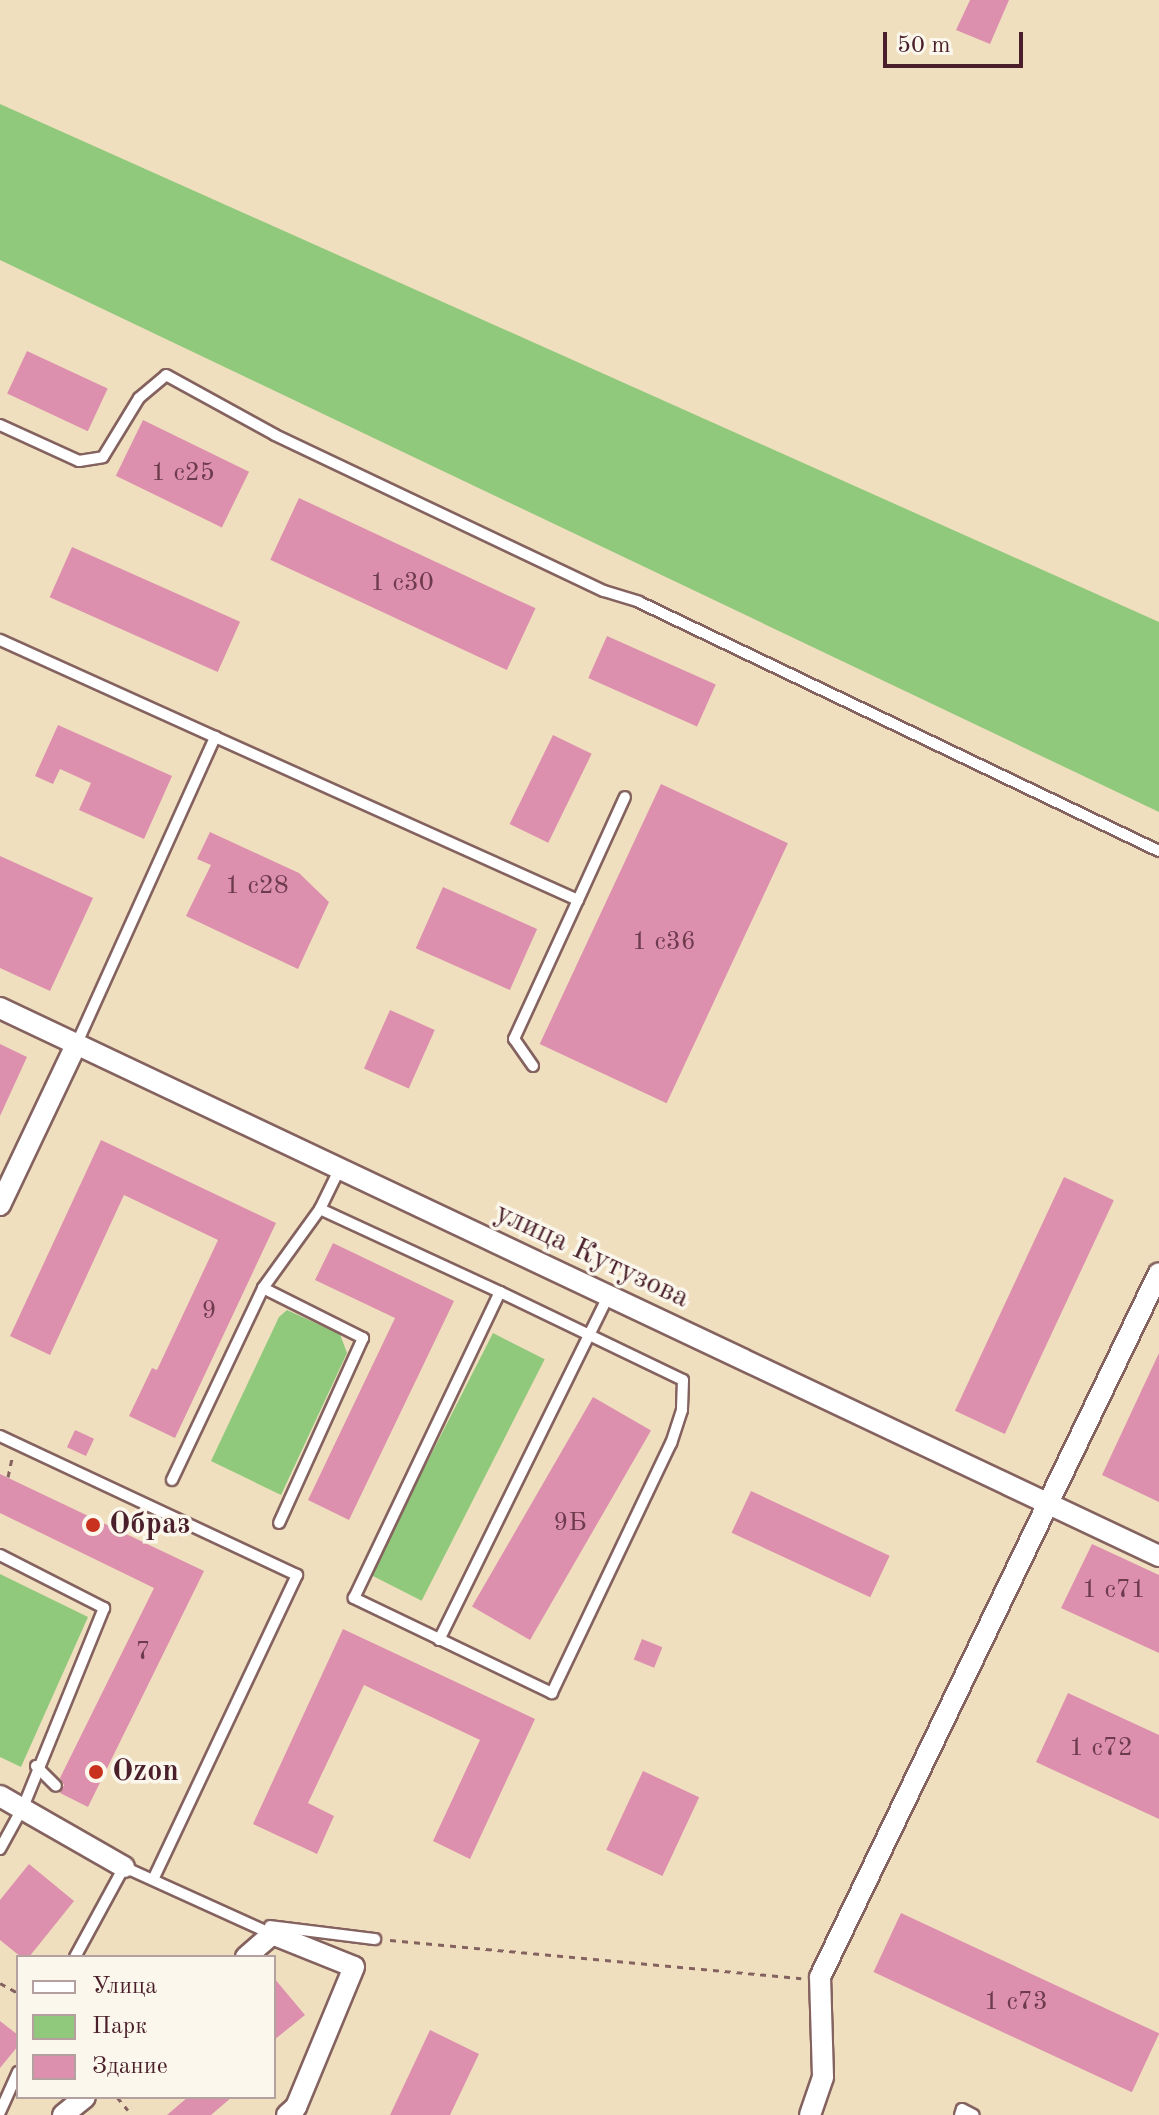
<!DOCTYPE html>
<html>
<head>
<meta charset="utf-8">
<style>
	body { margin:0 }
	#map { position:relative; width:1159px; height:2115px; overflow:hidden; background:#f0dfbf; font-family:"Old Standard TT",serif }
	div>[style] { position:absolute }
	.green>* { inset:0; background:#90c97c; transform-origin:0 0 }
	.building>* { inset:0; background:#dc90ad; transform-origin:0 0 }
	.path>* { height:3px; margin-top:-1.5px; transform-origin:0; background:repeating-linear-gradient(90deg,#84625f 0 6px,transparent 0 12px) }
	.roads { filter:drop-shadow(2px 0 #84625f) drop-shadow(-2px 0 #84625f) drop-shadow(0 2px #84625f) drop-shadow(0 -2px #84625f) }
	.service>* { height:10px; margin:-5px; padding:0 5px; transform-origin:5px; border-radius:5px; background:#fff }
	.minor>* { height:20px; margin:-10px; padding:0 10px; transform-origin:10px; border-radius:10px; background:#fff }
	.dots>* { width:22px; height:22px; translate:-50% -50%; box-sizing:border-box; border:4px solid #fbf7ec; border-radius:50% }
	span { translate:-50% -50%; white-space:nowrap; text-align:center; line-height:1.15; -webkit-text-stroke:7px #fbf7ec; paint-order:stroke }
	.number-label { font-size:26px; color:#6e3b4c }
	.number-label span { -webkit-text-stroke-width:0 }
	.street-label { font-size:30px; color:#4a1f2b }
	.poi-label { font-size:30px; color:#4a1f2b; font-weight:700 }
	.left { translate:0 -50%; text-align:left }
	.legend { position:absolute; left:16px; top:1955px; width:260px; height:144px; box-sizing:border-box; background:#fbf7ec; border:2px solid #b4a19f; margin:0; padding:10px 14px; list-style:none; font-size:24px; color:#4a1f2b }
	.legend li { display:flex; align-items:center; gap:16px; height:40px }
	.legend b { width:40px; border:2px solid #b4a19f }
	.scale { position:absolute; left:883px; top:32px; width:140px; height:36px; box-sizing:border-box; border:4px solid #4a1f2b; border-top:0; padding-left:10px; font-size:24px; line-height:28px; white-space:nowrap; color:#4a1f2b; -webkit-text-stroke:6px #fbf7ec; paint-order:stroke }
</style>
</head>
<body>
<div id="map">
	<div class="green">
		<i style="clip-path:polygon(0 104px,1159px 622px,1159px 812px,0 260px)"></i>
		<i style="clip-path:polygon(287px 1310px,340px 1334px,347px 1353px,281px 1495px,211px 1461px,279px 1317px)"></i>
		<i style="left:493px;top:1333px;width:58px;height:271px;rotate:27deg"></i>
		<i style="clip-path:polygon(0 1574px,88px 1617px,21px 1767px,0 1757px)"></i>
	</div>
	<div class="building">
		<i style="clip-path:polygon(970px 0,1009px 0,990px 44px,956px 30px)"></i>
		<i style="left:27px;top:351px;width:89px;height:47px;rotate:25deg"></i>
		<i style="left:143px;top:420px;width:118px;height:62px;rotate:26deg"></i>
		<i style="left:299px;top:498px;width:261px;height:68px;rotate:25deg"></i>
		<i style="left:72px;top:547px;width:184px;height:55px;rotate:24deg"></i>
		<i style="left:607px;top:636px;width:119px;height:46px;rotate:24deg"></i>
		<i style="clip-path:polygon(58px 725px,172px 776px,144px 839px,79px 810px,91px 783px,60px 769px,53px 784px,35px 776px)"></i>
		<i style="left:553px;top:735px;width:43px;height:99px;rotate:26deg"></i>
		<i style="left:661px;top:784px;width:140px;height:287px;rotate:25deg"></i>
		<i style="clip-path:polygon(210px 832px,299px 873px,329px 902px,298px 969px,186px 916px,211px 865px,197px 859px)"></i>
		<i style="clip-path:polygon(0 856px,93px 898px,50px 991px,0 968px)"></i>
		<i style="left:443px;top:887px;width:103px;height:67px;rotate:24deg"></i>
		<i style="left:390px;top:1010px;width:49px;height:64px;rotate:24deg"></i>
		<i style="clip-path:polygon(0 1044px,27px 1057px,0 1116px)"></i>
		<i style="clip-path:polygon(101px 1140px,276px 1223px,175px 1438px,129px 1416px,152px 1368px,157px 1370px,218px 1240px,124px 1195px,50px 1355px,10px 1336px)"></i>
		<i style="left:1064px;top:1177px;width:55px;height:258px;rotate:25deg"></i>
		<i style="clip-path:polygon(333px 1243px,454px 1301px,349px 1520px,308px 1500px,395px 1318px,315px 1280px)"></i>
		<i style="clip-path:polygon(1159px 1353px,1159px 1502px,1102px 1475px)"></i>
		<i style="left:593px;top:1397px;width:67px;height:242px;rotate:30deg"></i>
		<i style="left:75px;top:1430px;width:21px;height:19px;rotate:25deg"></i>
		<i style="clip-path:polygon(0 1474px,204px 1571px,88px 1807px,60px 1793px,64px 1785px,60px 1778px,154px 1588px,0 1513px)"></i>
		<i style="left:751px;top:1491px;width:153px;height:46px;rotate:25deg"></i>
		<i style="clip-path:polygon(1092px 1544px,1159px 1575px,1159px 1653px,1061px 1608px)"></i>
		<i style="clip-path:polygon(343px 1629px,535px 1719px,470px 1859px,433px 1841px,480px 1740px,364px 1685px,308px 1803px,334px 1816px,317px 1854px,253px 1824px)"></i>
		<i style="left:642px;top:1639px;width:22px;height:22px;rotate:22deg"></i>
		<i style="clip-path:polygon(1068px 1693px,1159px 1735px,1159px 1819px,1036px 1762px)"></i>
		<i style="left:643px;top:1771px;width:62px;height:87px;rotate:25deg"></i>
		<i style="clip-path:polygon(29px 1864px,74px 1901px,29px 1957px,21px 1957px,0 1940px,0 1900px)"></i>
		<i style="left:901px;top:1913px;width:285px;height:65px;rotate:25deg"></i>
		<i style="clip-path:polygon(274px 1978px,305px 2015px,274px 2040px)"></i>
		<i style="clip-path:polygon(0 2021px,18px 2035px,18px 2046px,0 2068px)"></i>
		<i style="clip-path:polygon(430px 2030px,479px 2054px,450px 2115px,390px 2115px)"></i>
		<i style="clip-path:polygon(188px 2097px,232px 2097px,211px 2115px,167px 2115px)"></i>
	</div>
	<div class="path">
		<i style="left:8px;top:1477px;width:19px;rotate:-78deg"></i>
		<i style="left:390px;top:1940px;width:413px;rotate:5.3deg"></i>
		<i style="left:0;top:1983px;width:21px;rotate:29deg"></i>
		<i style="left:117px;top:2097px;width:17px;rotate:50deg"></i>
	</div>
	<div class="roads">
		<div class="service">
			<i style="left:0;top:425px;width:87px;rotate:24.5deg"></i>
			<i style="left:79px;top:461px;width:24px;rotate:-9deg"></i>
			<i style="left:103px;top:457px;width:69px;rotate:-58.6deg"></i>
			<i style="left:139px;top:398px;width:35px;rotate:-40deg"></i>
			<i style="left:166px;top:375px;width:124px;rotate:28.8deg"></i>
			<i style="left:275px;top:435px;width:364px;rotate:25.4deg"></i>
			<i style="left:604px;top:591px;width:37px;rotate:17deg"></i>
			<i style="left:639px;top:602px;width:577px;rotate:25.59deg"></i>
			<i style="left:0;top:640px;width:236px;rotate:24.3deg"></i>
			<i style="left:77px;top:1043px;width:336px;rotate:-65.7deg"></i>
			<i style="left:215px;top:737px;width:398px;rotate:24.2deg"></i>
			<i style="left:578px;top:900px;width:113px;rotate:-65.5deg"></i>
			<i style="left:533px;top:1066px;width:33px;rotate:-125deg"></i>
			<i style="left:514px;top:1039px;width:153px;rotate:-65.3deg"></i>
			<i style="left:320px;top:1209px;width:198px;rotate:24.8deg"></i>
			<i style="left:500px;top:1292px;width:203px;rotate:25.7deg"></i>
			<i style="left:683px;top:1380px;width:30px;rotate:92deg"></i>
			<i style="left:682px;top:1410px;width:35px;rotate:108deg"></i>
			<i style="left:671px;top:1443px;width:277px;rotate:115.5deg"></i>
			<i style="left:552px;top:1693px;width:220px;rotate:-154.4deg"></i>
			<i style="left:354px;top:1598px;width:339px;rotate:-64.5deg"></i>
			<i style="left:263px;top:1288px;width:112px;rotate:26.6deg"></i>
			<i style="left:363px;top:1338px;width:203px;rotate:114.4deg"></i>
			<i style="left:0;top:1436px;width:328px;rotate:25.1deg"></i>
			<i style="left:297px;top:1575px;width:336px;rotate:115.3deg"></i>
			<i style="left:172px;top:1480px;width:212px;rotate:-64.6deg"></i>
			<i style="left:263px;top:1288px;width:97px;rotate:-54.2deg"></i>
			<i style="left:320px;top:1209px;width:43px;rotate:-64deg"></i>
			<i style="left:0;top:1555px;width:117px;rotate:27deg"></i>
			<i style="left:104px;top:1608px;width:215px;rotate:112.1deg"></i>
			<i style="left:23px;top:1807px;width:48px;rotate:118.7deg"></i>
			<i style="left:439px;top:1640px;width:382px;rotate:-63.8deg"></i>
			<i style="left:36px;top:1766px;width:28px;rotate:45deg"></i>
			<i style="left:270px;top:1926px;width:106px;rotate:7.1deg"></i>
			<i style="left:75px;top:1957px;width:102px;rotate:-61.4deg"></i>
			<i style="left:124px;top:1867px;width:162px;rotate:24.4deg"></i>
			<i style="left:0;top:2112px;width:44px;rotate:-65.8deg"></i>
			<i style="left:960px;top:2115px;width:6px;rotate:-72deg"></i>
			<i style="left:962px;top:2109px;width:13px;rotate:27deg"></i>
		</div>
		<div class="minor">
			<i style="left:0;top:1008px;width:1282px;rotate:25.31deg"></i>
			<i style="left:0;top:1205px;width:179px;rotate:-64.6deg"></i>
			<i style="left:0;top:1796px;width:143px;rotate:29.8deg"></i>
			<i style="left:246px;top:1957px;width:35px;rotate:-41deg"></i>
			<i style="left:272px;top:1934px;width:88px;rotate:21.9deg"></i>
			<i style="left:354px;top:1967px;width:152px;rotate:112.5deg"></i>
			<i style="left:296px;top:2107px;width:12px;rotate:138deg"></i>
			<i style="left:63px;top:2115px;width:28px;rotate:-39deg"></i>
			<i style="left:810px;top:2115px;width:40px;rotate:-71.1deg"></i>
			<i style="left:823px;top:2077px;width:100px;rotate:-91.7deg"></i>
			<i style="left:820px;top:1977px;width:781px;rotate:-64.29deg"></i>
		</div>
	</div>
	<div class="dots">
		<i style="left:93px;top:1525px;background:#c8321e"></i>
		<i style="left:96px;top:1772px;background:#c8321e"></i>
	</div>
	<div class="number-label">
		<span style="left:183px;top:474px">1 с25</span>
		<span style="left:402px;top:584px">1 с30</span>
		<span style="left:257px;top:887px">1 с28</span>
		<span style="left:664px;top:943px">1 с36</span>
		<span style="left:209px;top:1312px">9</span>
		<span style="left:570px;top:1524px">9Б</span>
		<span style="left:1114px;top:1591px">1 с71</span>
		<span style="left:143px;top:1653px">7</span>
		<span style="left:1101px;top:1749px">1 с72</span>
		<span style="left:1016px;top:2003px">1 с73</span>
	</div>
	<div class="street-label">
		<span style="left:592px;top:1256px;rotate:25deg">улица Кутузова</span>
	</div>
	<div class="poi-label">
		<span class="left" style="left:109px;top:1525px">Образ</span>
		<span class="left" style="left:112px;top:1772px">Ozon</span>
	</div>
	<ul class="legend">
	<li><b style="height:10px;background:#fff"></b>Улица</li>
	<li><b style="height:22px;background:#90c97c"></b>Парк</li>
	<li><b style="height:22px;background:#dc90ad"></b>Здание</li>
	</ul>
	<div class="scale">50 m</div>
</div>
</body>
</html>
